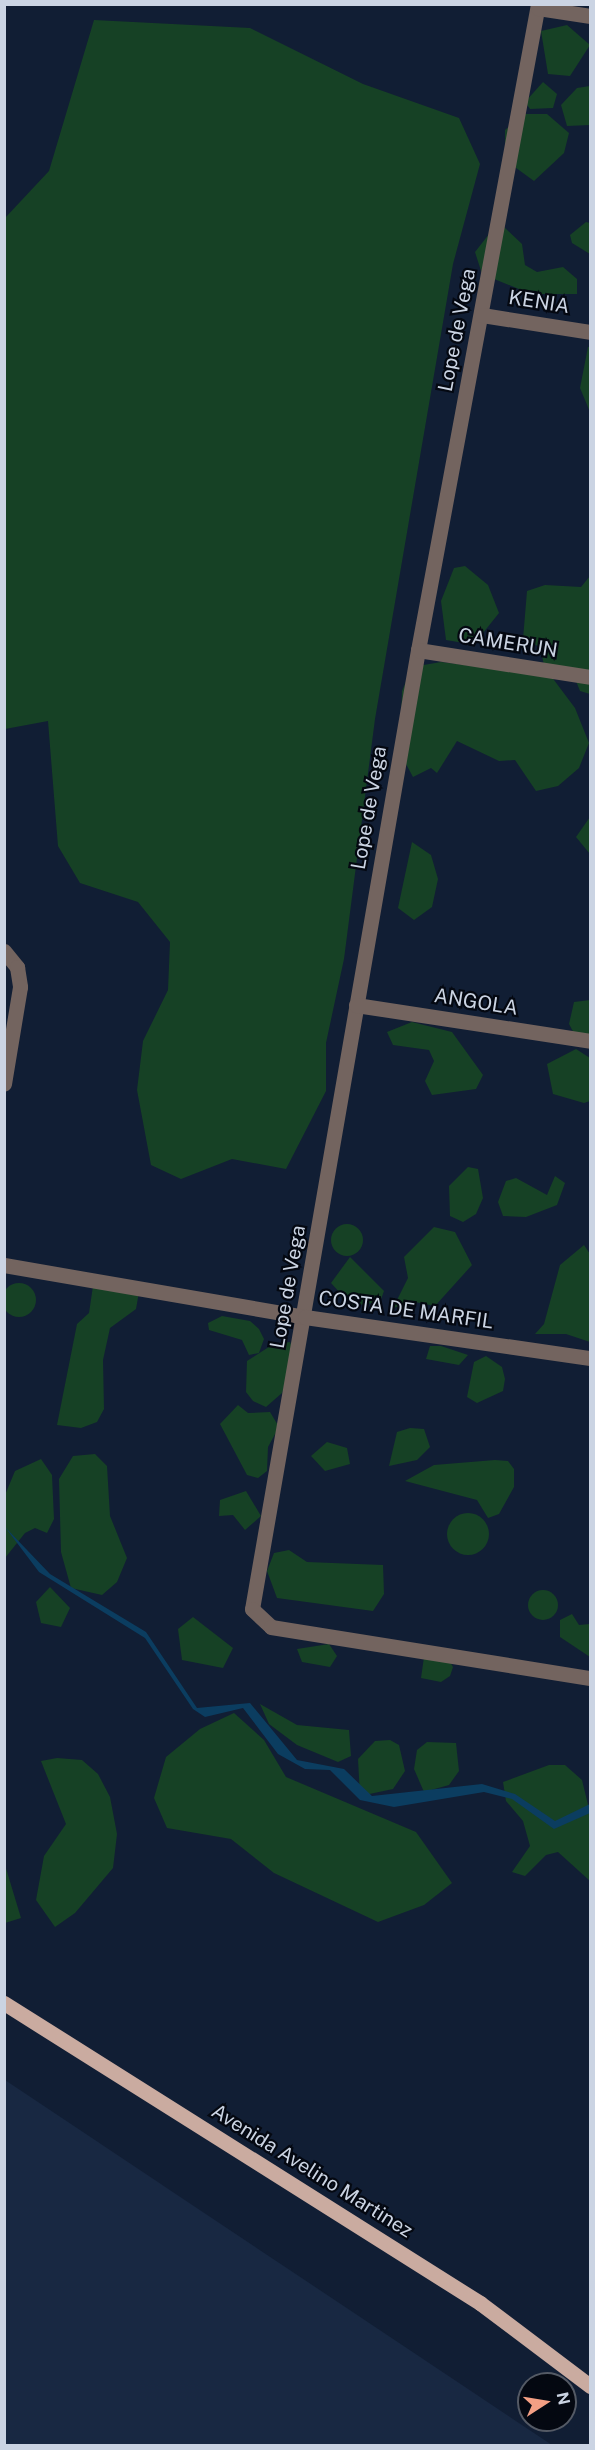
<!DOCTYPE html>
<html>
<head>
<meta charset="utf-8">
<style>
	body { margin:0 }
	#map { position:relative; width:595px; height:2450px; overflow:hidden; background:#111e34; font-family:"Public Sans",sans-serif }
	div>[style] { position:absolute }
	.built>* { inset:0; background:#182842 }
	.green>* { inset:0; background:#164125 }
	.round { border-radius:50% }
	.water>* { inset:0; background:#0b3d60 }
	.minor>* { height:15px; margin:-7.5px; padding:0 7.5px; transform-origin:7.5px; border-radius:7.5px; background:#73645f }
	.major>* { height:15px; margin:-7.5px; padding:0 7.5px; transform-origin:7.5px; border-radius:7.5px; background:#caaba0 }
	span { translate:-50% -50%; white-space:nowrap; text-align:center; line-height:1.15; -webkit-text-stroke:4.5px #040811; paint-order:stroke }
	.street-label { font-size:20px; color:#cbd4e3 }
	.frame { position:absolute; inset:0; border:6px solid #cbd4e3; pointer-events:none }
	.north { position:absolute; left:517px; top:2372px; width:60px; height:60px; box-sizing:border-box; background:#040811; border:2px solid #545a65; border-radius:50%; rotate:78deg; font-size:16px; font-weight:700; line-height:24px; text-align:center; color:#cbd4e3 }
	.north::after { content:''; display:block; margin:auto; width:21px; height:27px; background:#f39f84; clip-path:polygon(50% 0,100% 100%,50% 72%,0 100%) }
</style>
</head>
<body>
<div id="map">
	<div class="built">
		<i style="clip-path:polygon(4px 2080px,5px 2080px,552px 2445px,5px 2445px)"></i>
	</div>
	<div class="green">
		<i style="clip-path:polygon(94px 20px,250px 28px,363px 84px,459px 118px,480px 164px,453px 264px,375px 719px,344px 959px,326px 1043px,326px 1091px,286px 1169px,232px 1159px,181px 1179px,151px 1165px,137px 1090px,143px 1041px,168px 990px,170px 942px,138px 902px,80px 883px,58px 846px,48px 721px,5px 729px,5px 218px,49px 171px)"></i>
		<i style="clip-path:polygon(567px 25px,590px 45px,570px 76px,548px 74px,541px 31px)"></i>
		<i style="clip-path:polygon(543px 82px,557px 94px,553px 108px,530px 109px,525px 102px)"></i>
		<i style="clip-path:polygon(590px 86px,590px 125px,567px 126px,561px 105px,577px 88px)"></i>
		<i style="clip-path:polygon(524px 114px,547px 114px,569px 133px,564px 153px,534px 181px,512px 165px,505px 149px,505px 130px)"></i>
		<i style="clip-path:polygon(586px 222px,590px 223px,590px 254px,572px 243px,570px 235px)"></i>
		<i style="clip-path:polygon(504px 227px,522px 244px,525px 265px,537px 272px,563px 267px,577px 279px,577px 294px,531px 294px,482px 274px,475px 252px,493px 229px)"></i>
		<i style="clip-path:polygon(588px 347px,590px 347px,590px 412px,580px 388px)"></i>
		<i style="clip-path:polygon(465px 566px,488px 585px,499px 613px,479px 638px,464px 643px,446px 640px,441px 601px,454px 568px)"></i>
		<i style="clip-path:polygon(590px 576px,590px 694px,580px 691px,572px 671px,544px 665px,540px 647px,523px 639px,527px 591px,545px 585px,581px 587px)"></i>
		<i style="clip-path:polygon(441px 662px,551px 676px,575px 708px,589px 743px,579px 768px,558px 786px,536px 791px,515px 760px,499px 761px,457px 741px,437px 773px,431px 768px,413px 777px,400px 753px,402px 691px,412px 667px)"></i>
		<i style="clip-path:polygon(590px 817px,590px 816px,590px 854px,576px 837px)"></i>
		<i style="clip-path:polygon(412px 842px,431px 855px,438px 879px,432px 907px,414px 920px,398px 908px)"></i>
		<i style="clip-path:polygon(590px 1000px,590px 1037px,576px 1037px,569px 1024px,574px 1002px)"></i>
		<i style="clip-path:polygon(412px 1022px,452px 1032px,483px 1075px,476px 1089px,432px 1095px,425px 1081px,434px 1061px,429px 1050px,393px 1045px,387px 1032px)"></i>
		<i style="clip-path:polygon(576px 1049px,590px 1058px,590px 1101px,584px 1103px,553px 1094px,547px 1064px)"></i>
		<i style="clip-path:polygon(468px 1167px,478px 1169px,483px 1198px,476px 1214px,463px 1222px,450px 1216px,449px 1186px)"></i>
		<i style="clip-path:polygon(555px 1176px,565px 1183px,557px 1205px,526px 1217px,503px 1216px,498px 1202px,506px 1181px,516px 1178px,547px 1195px)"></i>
		<i class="round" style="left:331px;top:1224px;width:32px;height:32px"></i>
		<i style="clip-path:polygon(434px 1227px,455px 1232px,472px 1265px,435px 1306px,415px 1302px,393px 1308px,408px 1278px,404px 1257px)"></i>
		<i style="clip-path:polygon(584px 1245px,590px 1254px,590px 1342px,566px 1334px,535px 1334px,544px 1324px,560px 1265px)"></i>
		<i style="clip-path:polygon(350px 1257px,384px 1291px,380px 1302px,352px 1306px,331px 1283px)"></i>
		<i class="round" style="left:2px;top:1283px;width:34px;height:34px"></i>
		<i style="clip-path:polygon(93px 1286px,139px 1292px,136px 1309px,110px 1328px,103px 1360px,104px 1409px,97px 1422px,81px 1428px,57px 1425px,77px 1324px,89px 1313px)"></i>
		<i style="clip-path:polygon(222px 1316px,250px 1321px,259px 1329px,264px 1339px,259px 1353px,249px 1355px,242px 1340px,209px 1330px,208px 1323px)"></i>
		<i style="clip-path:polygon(290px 1342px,295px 1356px,282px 1393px,266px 1407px,253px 1401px,246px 1392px,247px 1361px,272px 1345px)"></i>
		<i style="clip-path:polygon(430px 1346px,441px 1346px,468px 1355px,459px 1365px,426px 1359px)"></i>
		<i style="clip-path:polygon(486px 1356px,502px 1367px,505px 1379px,503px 1391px,477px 1403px,467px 1397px,474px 1362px)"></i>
		<i style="clip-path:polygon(238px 1405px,248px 1413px,270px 1412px,279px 1427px,268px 1447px,267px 1471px,258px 1478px,247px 1475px,220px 1424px)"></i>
		<i style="clip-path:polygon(410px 1428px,424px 1429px,430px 1447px,417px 1460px,389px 1466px,397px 1432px)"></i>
		<i style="clip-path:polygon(327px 1442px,347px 1448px,350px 1464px,325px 1471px,311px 1456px)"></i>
		<i style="clip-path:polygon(95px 1454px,107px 1466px,110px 1516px,127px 1558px,117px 1582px,102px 1595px,71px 1588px,61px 1552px,59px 1479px,73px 1456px)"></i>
		<i style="clip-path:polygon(41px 1459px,52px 1475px,54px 1519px,47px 1533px,35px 1528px,25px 1533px,5px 1558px,5px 1495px,15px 1471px)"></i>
		<i style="clip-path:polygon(495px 1460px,508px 1461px,514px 1469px,514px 1487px,499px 1514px,488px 1518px,477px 1500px,405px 1481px,434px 1465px)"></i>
		<i style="clip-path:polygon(246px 1491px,261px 1516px,245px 1530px,233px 1515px,219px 1516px,220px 1500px)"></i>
		<i class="round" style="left:447px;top:1513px;width:42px;height:42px"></i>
		<i style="clip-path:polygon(289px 1550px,307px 1562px,383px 1565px,384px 1594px,373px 1611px,277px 1598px,267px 1571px,274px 1553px)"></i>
		<i style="clip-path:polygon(50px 1587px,70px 1608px,61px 1627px,41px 1623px,36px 1602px)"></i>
		<i class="round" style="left:528px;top:1590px;width:30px;height:30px"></i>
		<i style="clip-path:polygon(572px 1614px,579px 1625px,590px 1624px,590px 1657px,560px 1637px,560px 1620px)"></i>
		<i style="clip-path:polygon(193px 1617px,233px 1648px,223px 1668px,182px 1660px,178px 1629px)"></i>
		<i style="clip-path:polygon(329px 1644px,337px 1656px,330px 1667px,302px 1662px,297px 1649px)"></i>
		<i style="clip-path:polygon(424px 1657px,448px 1658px,453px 1667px,450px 1676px,441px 1682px,421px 1678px)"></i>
		<i style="clip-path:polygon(260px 1704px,297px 1725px,349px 1730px,351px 1756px,338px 1762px,297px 1745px,269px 1724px)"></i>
		<i style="clip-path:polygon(234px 1713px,264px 1740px,286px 1777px,416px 1832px,452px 1883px,424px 1905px,378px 1922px,274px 1873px,231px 1839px,167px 1828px,154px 1798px,166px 1757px,200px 1729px)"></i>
		<i style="clip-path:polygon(390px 1740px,399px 1745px,405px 1771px,393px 1789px,360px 1796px,358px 1759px,375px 1741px)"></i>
		<i style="clip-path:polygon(427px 1742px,456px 1743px,459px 1771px,449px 1785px,424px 1792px,414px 1769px,417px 1750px)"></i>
		<i style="clip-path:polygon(57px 1758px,82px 1760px,98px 1774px,110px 1797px,117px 1834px,113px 1868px,75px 1913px,55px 1927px,36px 1900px,44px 1856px,66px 1824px,41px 1761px)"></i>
		<i style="clip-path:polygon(549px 1765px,565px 1765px,582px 1780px,590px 1813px,590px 1881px,558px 1852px,546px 1855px,525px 1876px,512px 1872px,530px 1846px,523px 1821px,506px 1801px,503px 1782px)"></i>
		<i style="clip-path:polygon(5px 1865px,21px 1918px,5px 1923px,4px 1923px)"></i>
	</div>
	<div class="water">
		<i style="clip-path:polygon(5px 1527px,50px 1574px,146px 1632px,197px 1708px,250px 1703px,297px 1760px,344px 1769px,372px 1796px,482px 1784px,515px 1794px,555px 1821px,590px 1804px,590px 1813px,554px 1829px,512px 1799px,484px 1792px,394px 1807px,360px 1800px,330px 1770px,305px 1769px,278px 1754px,243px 1708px,205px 1717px,193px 1709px,145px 1638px,39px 1572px)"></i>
	</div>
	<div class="minor">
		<i style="left:538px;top:4px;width:657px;rotate:100.52deg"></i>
		<i style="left:418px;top:650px;width:973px;rotate:99.82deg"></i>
		<i style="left:252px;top:1609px;width:26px;rotate:43deg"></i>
		<i style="left:271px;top:1627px;width:323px;rotate:9.1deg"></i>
		<i style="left:538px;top:8px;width:53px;rotate:8.7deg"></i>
		<i style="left:482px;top:315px;width:109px;rotate:8.9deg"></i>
		<i style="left:418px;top:650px;width:174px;rotate:8.9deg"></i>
		<i style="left:4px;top:951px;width:21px;rotate:51deg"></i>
		<i style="left:17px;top:967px;width:20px;rotate:81deg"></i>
		<i style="left:20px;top:987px;width:98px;rotate:99.4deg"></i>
		<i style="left:356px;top:1005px;width:237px;rotate:8.7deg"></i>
		<i style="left:4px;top:1265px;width:305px;rotate:9.8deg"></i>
		<i style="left:305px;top:1317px;width:288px;rotate:8.2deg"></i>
	</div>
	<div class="major">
		<i style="left:4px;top:2003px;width:563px;rotate:32.22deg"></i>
		<i style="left:480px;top:2303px;width:138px;rotate:37deg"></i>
	</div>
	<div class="street-label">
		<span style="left:539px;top:302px;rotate:9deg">KENIA</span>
		<span style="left:457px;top:330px;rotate:-79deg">Lope de Vega</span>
		<span style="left:508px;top:643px;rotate:9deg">CAMERUN</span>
		<span style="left:369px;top:808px;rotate:-80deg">Lope de Vega</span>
		<span style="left:476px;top:1002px;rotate:9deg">ANGOLA</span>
		<span style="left:288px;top:1287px;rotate:-80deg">Lope de Vega</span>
		<span style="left:406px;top:1310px;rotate:8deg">COSTA DE MARFIL</span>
		<span style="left:312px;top:2171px;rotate:32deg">Avenida Avelino Martinez</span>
	</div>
	<div class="frame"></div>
	<div class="north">N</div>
</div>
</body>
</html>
